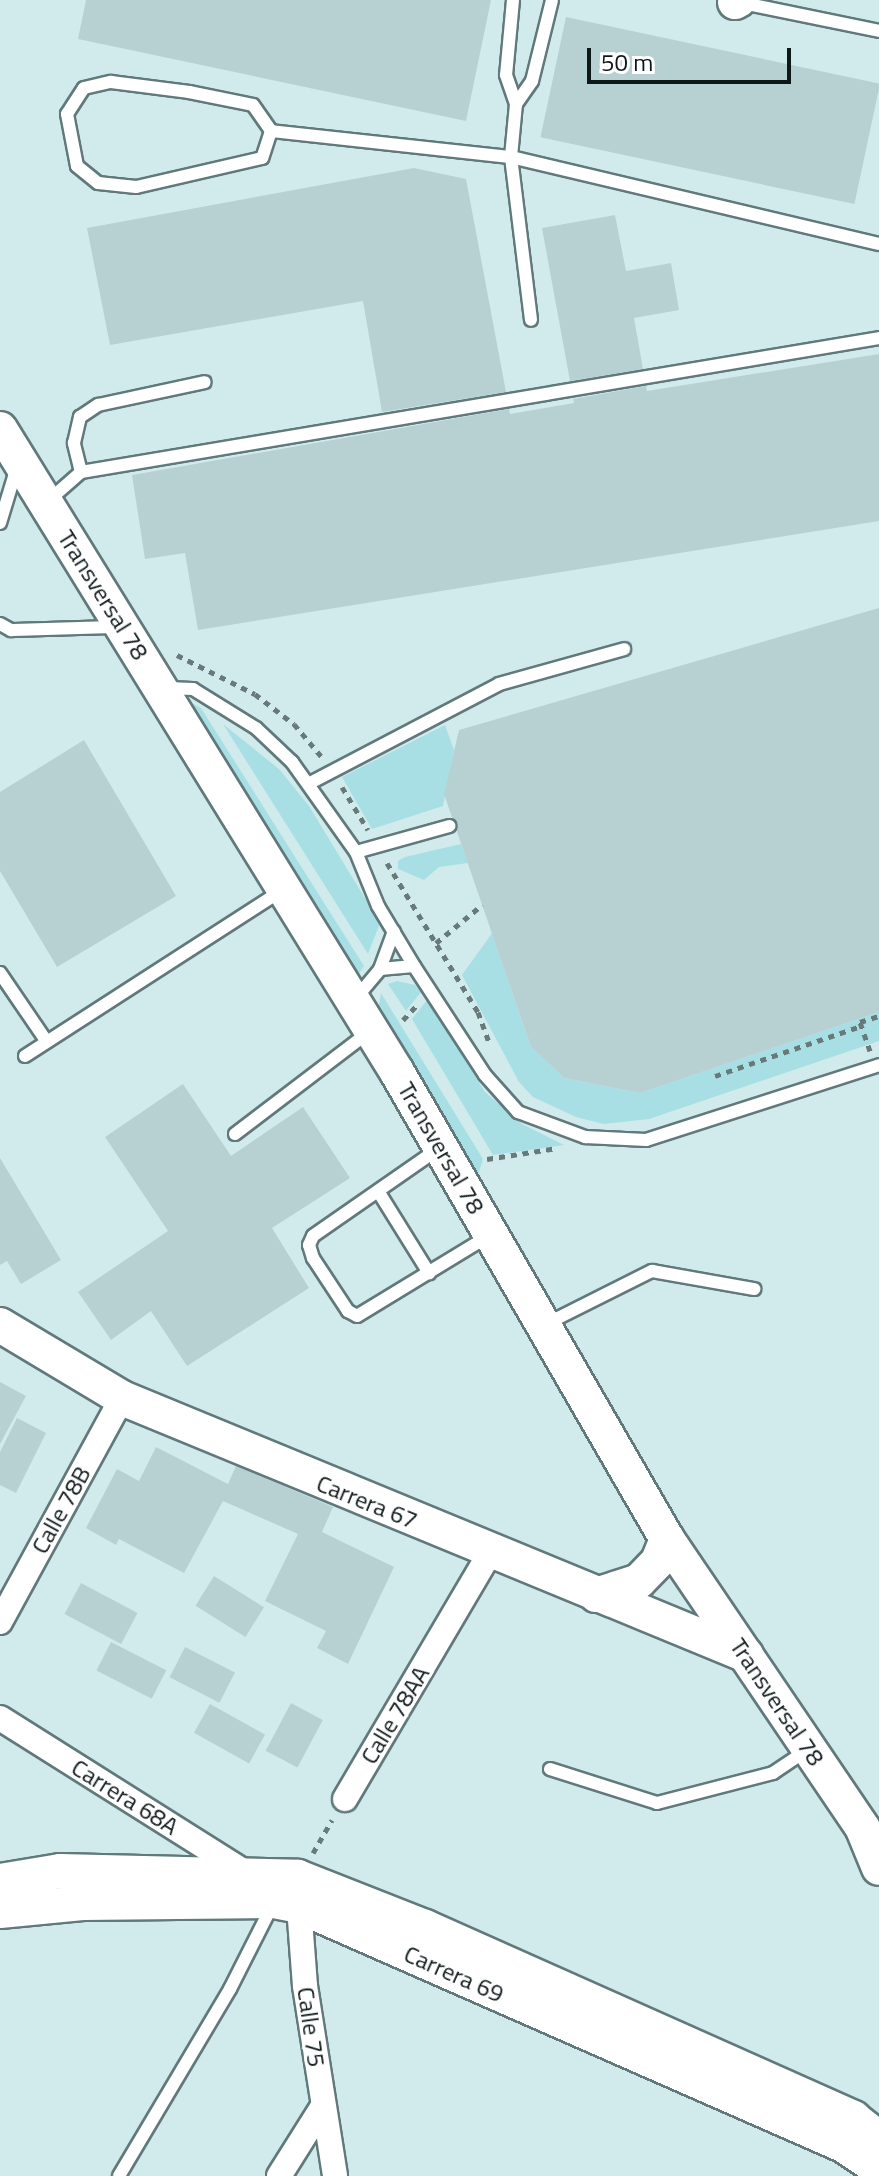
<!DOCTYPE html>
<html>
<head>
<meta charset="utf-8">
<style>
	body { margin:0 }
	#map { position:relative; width:879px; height:2176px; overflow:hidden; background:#d1ebed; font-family:"Titillium Web",sans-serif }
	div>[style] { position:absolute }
	.green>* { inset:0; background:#a7dfe4 }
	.building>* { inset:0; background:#b7d1d3; transform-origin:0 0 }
	.path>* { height:5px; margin-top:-2.5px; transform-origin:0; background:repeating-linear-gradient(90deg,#68797a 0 6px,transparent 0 12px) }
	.roads { filter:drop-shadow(2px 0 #61797b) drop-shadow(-2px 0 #61797b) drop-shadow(0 2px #61797b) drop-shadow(0 -2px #61797b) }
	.service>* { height:12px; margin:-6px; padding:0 6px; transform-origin:6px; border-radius:6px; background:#fff }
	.minor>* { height:24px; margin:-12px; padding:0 12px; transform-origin:12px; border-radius:12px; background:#fff }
	.secondary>* { height:34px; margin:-17px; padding:0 17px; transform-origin:17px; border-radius:17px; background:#fff }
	span { translate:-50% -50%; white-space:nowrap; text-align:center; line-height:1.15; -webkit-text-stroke:6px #fff; paint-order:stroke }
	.street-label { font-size:24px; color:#0e1819 }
	.scale { position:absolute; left:587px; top:48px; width:204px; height:36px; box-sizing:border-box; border:4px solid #0e1819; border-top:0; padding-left:10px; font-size:24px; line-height:28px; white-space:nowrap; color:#0e1819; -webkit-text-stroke:6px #fff; paint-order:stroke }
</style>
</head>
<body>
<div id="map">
	<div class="green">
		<i style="clip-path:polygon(184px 699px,201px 708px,364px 966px,354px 981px)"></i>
		<i style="clip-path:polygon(223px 724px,279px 769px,309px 806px,380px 923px,368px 954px)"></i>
		<i style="clip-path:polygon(445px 725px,454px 750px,443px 806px,372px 829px,342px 777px)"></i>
		<i style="clip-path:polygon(461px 844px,468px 863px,439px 867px,424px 880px,398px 869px,398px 861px,405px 857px)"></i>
		<i style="clip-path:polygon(492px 933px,531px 1047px,564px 1078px,640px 1093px,879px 1012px,879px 1041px,649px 1119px,604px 1124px,576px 1117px,533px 1097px,519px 1082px,462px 975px)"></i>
		<i style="clip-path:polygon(397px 981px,415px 985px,421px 992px,406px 1011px,388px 984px)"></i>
		<i style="clip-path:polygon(381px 993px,483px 1159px,476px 1182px,377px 1016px)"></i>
		<i style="clip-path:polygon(427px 1000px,485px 1092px,522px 1124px,564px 1145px,493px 1155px,412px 1019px)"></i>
	</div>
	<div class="building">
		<i style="clip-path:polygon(86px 0,491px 0,466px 121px,78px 39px)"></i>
		<i style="left:566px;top:17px;width:321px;height:123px;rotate:12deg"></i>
		<i style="clip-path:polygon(414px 168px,466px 179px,506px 392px,382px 412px,363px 301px,110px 345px,87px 228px)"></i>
		<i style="clip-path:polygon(615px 215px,626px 271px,671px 263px,679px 310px,634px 318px,643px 369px,570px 381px,542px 228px)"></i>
		<i style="clip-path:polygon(879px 354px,879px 521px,198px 630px,185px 553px,145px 559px,132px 475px,509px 409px,510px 414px,574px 403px,573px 399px,646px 386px,647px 391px)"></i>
		<i style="clip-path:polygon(879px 608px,879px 1012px,640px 1093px,564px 1078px,531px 1047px,444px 794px,459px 730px)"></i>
		<i style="clip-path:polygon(84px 740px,176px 896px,57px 967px,0 871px,0 792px)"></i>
		<i style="clip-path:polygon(183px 1084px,231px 1156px,303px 1107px,350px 1178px,272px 1228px,309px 1288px,187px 1366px,151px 1311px,111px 1340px,78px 1292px,168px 1231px,105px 1137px)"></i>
		<i style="clip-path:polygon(0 1158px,61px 1260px,21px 1284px,7px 1261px,0 1265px)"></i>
		<i style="clip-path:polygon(0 1382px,26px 1396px,0 1444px)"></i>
		<i style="clip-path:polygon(17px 1418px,46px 1433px,16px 1493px,0 1485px,0 1452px)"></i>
		<i style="clip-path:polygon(156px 1447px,228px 1484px,236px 1466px,333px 1507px,322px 1532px,394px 1567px,348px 1664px,317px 1648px,326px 1631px,265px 1601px,298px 1534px,223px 1501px,184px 1573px,119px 1539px,116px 1545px,86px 1528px,117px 1469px,139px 1481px)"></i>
		<i style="left:214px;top:1576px;width:59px;height:35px;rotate:32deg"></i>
		<i style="left:81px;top:1583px;width:64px;height:35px;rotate:28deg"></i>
		<i style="left:111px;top:1642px;width:62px;height:32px;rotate:27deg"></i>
		<i style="left:185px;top:1647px;width:56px;height:34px;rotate:27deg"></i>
		<i style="left:291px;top:1703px;width:36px;height:54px;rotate:28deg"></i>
		<i style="left:210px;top:1704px;width:63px;height:33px;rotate:29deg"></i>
	</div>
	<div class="path">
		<i style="left:177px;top:655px;width:87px;rotate:26.6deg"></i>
		<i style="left:255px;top:694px;width:49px;rotate:37.6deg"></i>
		<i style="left:294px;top:724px;width:42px;rotate:49.8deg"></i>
		<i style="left:342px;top:787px;width:50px;rotate:58.8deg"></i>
		<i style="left:387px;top:863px;width:175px;rotate:58.6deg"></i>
		<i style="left:478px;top:1012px;width:35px;rotate:70deg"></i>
		<i style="left:436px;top:943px;width:60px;rotate:-39.6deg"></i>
		<i style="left:403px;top:1020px;width:23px;rotate:-47deg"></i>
		<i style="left:870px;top:1051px;width:31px;rotate:-109deg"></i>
		<i style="left:860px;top:1022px;width:20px;rotate:-18deg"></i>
		<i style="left:715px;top:1076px;width:154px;rotate:-18.9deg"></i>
		<i style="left:487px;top:1159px;width:71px;rotate:-8.9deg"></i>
		<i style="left:313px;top:1853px;width:38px;rotate:-60deg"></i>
	</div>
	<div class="roads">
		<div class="service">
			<i style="left:513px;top:0;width:75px;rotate:95.3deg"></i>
			<i style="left:506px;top:75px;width:31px;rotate:71deg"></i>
			<i style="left:516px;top:104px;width:53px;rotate:95.4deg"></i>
			<i style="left:511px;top:157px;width:164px;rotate:83deg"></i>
			<i style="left:738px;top:2px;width:144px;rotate:11.6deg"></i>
			<i style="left:516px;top:104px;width:28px;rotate:-55deg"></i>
			<i style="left:532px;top:81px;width:83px;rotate:-76.1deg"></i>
			<i style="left:271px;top:131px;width:28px;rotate:108deg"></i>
			<i style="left:262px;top:158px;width:129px;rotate:167deg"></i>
			<i style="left:136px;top:187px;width:38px;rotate:-174deg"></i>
			<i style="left:98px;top:183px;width:27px;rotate:-141deg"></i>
			<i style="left:77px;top:166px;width:53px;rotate:-100.9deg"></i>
			<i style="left:67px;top:114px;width:31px;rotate:-57deg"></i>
			<i style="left:84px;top:88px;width:28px;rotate:-13deg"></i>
			<i style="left:111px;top:82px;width:79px;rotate:7.3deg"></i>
			<i style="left:189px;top:92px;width:65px;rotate:11.5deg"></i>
			<i style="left:253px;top:105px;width:32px;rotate:55deg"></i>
			<i style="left:271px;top:131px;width:241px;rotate:6.2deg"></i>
			<i style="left:511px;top:157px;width:378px;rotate:13.3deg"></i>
			<i style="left:81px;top:472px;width:30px;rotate:-104deg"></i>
			<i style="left:74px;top:443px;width:27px;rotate:-77deg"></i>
			<i style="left:80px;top:417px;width:22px;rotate:-34deg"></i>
			<i style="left:98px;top:405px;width:109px;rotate:-12.1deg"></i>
			<i style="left:48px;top:501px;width:44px;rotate:-41.3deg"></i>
			<i style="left:81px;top:472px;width:809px;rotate:-9.53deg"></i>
			<i style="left:0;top:523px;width:59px;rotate:-73.1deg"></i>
			<i style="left:0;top:624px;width:13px;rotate:29deg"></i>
			<i style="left:11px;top:630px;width:104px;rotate:-1.7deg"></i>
			<i style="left:167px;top:688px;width:26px;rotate:2deg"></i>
			<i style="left:193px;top:689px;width:74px;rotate:31.8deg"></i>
			<i style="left:256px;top:728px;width:50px;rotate:43.4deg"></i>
			<i style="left:292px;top:762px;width:110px;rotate:54.6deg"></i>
			<i style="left:356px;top:852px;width:58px;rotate:67.8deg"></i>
			<i style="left:378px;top:906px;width:70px;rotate:59deg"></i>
			<i style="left:310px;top:783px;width:213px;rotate:-27.6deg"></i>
			<i style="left:499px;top:684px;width:130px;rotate:-15.6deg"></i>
			<i style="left:356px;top:852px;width:97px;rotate:-15.6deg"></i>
			<i style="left:380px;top:969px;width:40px;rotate:-69.8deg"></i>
			<i style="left:0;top:973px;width:83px;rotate:55.7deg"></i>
			<i style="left:356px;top:998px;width:38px;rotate:-50deg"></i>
			<i style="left:380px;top:969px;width:34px;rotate:-5deg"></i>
			<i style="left:414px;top:966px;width:130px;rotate:56.9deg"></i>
			<i style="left:485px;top:1075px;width:50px;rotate:48.3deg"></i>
			<i style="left:518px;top:1112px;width:72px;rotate:20.5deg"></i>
			<i style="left:585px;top:1137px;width:61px;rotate:2.8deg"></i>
			<i style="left:646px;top:1140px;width:245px;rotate:-17.8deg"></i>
			<i style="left:25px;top:1056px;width:305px;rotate:-32.8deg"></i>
			<i style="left:235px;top:1134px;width:168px;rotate:-37.3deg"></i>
			<i style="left:438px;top:1149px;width:152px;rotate:145.2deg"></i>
			<i style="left:313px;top:1236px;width:10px;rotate:114deg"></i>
			<i style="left:309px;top:1245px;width:14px;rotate:73deg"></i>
			<i style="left:313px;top:1258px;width:64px;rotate:56.6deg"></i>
			<i style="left:348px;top:1311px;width:10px;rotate:29deg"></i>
			<i style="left:357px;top:1316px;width:156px;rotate:-31.3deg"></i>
			<i style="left:378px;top:1191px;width:97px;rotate:58.1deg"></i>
			<i style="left:546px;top:1324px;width:119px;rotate:-26.6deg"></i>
			<i style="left:652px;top:1271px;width:104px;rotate:10deg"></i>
			<i style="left:550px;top:1769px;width:112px;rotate:17.6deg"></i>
			<i style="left:657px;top:1803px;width:120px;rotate:-14.5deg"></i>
			<i style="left:773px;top:1773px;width:40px;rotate:-34deg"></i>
			<i style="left:119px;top:2176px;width:217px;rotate:-59.3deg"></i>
			<i style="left:230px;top:1989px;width:95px;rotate:-63.2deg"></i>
		</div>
		<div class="minor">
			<i style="left:0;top:1622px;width:255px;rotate:-61.4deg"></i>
			<i style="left:0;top:1718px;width:293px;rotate:32.2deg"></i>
			<i style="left:345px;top:1799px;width:288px;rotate:-59.5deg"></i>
			<i style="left:298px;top:1893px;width:93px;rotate:85.7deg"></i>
			<i style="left:305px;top:1986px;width:192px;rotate:81deg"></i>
			<i style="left:279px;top:2176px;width:83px;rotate:-57.8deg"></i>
		</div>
		<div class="secondary">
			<i style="left:735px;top:2px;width:4px;rotate:-27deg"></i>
			<i style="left:0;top:429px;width:756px;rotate:58.31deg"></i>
			<i style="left:397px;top:1072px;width:539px;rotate:59.97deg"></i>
			<i style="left:667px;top:1539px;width:350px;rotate:55.9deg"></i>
			<i style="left:863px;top:1829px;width:42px;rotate:67.7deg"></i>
			<i style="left:0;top:1325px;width:142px;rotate:30.9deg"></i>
			<i style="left:122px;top:1398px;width:675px;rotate:22.38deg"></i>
			<i style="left:596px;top:1595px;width:45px;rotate:-18deg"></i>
			<i style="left:639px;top:1581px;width:28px;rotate:-46deg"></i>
			<i style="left:658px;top:1561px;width:24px;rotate:-68deg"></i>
			<i style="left:0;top:1881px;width:61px;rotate:-9.5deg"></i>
			<i style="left:60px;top:1871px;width:238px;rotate:1.4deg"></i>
			<i style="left:298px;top:1877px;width:136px;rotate:21.5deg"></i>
			<i style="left:425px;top:1927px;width:469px;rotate:24deg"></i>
			<i style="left:853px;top:2118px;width:33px;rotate:38deg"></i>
			<i style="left:0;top:1911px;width:83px;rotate:-5.5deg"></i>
			<i style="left:83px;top:1903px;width:191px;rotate:-0.6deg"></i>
			<i style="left:274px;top:1901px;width:25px;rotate:11deg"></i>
			<i style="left:299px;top:1906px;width:594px;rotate:23.72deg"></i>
			<i style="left:843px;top:2145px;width:43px;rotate:33.7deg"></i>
		</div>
	</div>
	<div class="street-label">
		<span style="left:103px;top:595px;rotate:58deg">Transversal 78</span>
		<span style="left:441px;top:1148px;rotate:60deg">Transversal 78</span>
		<span style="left:367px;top:1502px;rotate:22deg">Carrera 67</span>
		<span style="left:61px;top:1510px;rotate:-61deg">Calle 78B</span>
		<span style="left:777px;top:1702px;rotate:56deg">Transversal 78</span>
		<span style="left:395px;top:1715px;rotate:-59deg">Calle 78AA</span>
		<span style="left:125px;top:1797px;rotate:32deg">Carrera 68A</span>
		<span style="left:454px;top:1974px;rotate:24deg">Carrera 69</span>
		<span style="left:311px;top:2027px;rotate:82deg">Calle 75</span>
	</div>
	<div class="scale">50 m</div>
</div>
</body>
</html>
